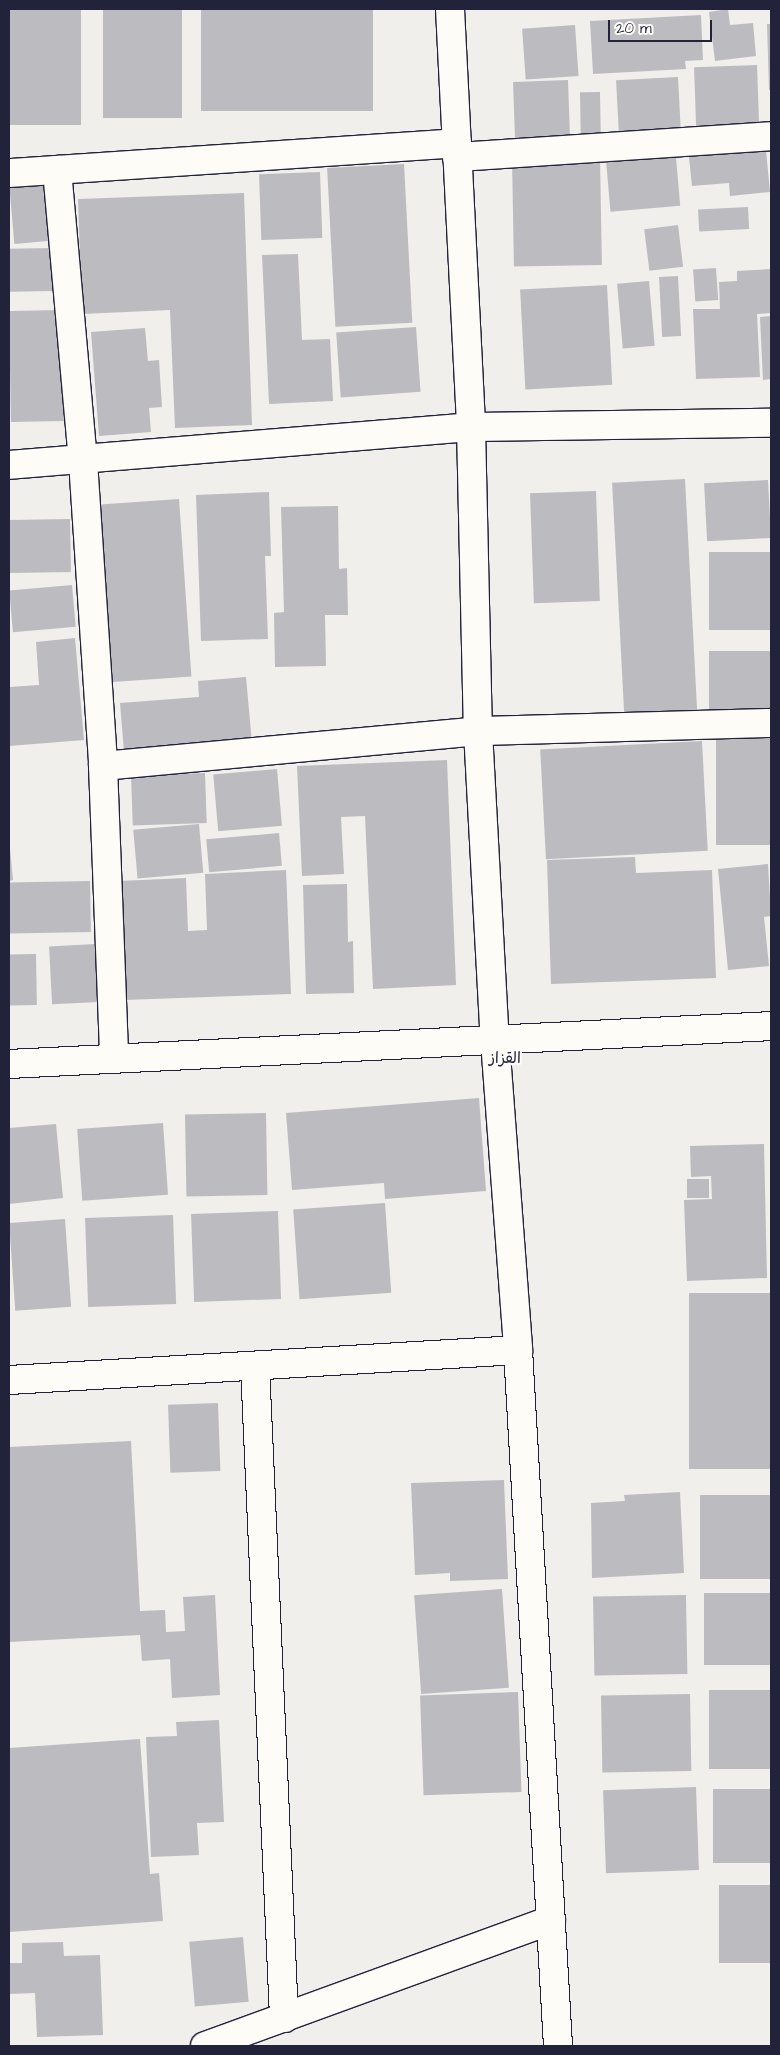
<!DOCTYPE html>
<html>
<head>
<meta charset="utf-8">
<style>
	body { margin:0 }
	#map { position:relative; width:780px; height:2055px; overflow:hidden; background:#f0efec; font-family:"Architects Daughter","Playpen Sans Arabic",sans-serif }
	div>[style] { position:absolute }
	.building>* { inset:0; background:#bcbcc0; transform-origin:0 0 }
	.roads { filter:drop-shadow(1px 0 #22223b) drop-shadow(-1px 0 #22223b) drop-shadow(0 1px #22223b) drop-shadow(0 -1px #22223b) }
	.minor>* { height:28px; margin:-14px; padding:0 14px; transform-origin:14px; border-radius:14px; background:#fdfcf7 }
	span { translate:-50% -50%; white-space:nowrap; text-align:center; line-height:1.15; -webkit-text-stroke:4.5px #fdfcf7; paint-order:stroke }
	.neighbourhood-label { font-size:16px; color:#22223b }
	.frame { position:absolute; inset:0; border:10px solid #22223b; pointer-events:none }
	.scale { position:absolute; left:608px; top:20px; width:104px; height:22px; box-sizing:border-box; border:2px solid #22223b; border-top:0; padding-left:6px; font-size:15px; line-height:18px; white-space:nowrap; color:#22223b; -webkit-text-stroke:4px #fdfcf7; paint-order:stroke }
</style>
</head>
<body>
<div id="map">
	<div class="building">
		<i style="left:9px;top:9px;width:72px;height:116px"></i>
		<i style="left:103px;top:9px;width:79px;height:109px"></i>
		<i style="left:201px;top:9px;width:172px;height:102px"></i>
		<i style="clip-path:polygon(728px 9px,730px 25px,753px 23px,756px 56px,715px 61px,709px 12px)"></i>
		<i style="clip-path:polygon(701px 15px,703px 60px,685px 61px,686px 69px,593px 74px,590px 21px)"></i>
		<i style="clip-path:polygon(767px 24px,771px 24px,771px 90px,769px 90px)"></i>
		<i style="left:575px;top:25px;width:51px;height:53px;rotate:86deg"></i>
		<i style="left:757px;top:65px;width:59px;height:63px;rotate:88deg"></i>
		<i style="left:678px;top:77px;width:51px;height:62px;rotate:87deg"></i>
		<i style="left:568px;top:80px;width:59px;height:55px;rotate:88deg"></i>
		<i style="left:600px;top:92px;width:47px;height:20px;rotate:89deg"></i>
		<i style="clip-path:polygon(765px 140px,770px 192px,730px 196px,729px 183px,692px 186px,688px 148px)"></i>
		<i style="left:675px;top:146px;width:60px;height:70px;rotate:85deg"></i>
		<i style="left:600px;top:156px;width:109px;height:88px;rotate:89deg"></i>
		<i style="left:404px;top:164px;width:159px;height:77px;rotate:87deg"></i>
		<i style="left:320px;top:172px;width:66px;height:61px;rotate:88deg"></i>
		<i style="left:45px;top:181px;width:60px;height:36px;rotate:85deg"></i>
		<i style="clip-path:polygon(244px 193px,252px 425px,175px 428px,170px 310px,82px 314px,78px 199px)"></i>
		<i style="left:748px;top:207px;width:22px;height:50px;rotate:87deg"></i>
		<i style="left:678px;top:225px;width:42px;height:34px;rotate:83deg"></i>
		<i style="left:53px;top:248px;width:43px;height:44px;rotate:89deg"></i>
		<i style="clip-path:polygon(298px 254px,302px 340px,330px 339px,333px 401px,269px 404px,262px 255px)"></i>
		<i style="left:716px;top:268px;width:32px;height:23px;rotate:86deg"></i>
		<i style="clip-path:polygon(771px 269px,771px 313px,757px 314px,760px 377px,696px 379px,693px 309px,720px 309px,719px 282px,737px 281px,737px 271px)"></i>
		<i style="left:678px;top:276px;width:60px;height:19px;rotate:87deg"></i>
		<i style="left:649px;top:281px;width:65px;height:32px;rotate:85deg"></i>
		<i style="left:607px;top:285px;width:100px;height:87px;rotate:87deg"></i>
		<i style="left:62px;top:310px;width:111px;height:53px;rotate:89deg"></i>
		<i style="clip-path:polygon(771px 316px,771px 379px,763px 380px,760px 317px)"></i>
		<i style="left:416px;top:327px;width:65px;height:80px;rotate:86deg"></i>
		<i style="clip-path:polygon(145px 328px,148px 361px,159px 360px,162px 407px,149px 408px,151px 432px,99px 436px,91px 332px)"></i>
		<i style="left:685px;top:479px;width:237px;height:73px;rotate:87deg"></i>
		<i style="left:768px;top:480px;width:58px;height:64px;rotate:87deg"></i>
		<i style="left:596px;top:491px;width:110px;height:66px;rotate:88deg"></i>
		<i style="clip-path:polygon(269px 492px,271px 556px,265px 556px,268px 639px,201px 641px,196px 495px)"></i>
		<i style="left:179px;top:499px;width:178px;height:79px;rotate:86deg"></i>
		<i style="clip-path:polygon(338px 506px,339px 569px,347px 568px,348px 615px,325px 615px,326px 666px,275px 667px,274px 613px,284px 612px,281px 507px)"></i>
		<i style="left:70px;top:519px;width:53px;height:61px;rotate:89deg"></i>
		<i style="left:771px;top:552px;width:78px;height:62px;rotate:90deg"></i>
		<i style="left:72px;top:585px;width:42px;height:63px;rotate:85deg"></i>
		<i style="clip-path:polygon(75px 638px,84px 740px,9px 746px,9px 687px,39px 685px,36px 642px)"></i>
		<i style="left:771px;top:651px;width:60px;height:62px;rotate:90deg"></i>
		<i style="clip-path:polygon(246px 677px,252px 743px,124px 752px,120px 703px,199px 697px,198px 681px)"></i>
		<i style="left:771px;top:738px;width:107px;height:55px;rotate:90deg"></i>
		<i style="left:702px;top:741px;width:110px;height:162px;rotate:87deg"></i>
		<i style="clip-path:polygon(447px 760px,456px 985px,373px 989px,365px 816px,341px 817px,344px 874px,302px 876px,297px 766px)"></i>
		<i style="left:277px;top:769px;width:57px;height:64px;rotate:85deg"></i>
		<i style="left:205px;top:773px;width:50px;height:74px;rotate:88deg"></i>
		<i style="left:199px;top:824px;width:49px;height:66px;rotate:85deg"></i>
		<i style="left:279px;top:833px;width:33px;height:73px;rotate:85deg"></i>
		<i style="clip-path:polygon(9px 838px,13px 880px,9px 881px)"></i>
		<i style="clip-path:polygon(635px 857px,636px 873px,712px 870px,716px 978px,551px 984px,547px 860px)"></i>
		<i style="clip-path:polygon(768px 864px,771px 916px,764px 917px,769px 966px,728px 970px,718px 869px)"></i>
		<i style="clip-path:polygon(286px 870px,291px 994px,124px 1000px,119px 881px,186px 878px,188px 931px,207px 930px,205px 874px)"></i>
		<i style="left:90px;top:881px;width:51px;height:81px;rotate:89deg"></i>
		<i style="clip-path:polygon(347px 884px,348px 942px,353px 941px,354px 993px,306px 994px,303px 885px)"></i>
		<i style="left:95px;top:944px;width:58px;height:46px;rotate:87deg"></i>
		<i style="left:36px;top:954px;width:51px;height:27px;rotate:89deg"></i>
		<i style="clip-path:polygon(479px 1098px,486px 1191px,385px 1199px,384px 1183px,292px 1190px,286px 1113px)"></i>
		<i style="left:266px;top:1113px;width:82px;height:81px;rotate:89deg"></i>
		<i style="left:163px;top:1123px;width:72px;height:86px;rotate:86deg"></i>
		<i style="clip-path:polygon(56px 1124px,63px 1198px,9px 1204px,9px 1128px)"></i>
		<i style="clip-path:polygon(764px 1144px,767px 1278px,687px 1281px,684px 1200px,712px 1199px,711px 1176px,691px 1177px,690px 1146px)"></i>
		<i style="left:687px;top:1179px;width:22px;height:19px"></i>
		<i style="left:385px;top:1203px;width:90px;height:92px;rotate:86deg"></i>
		<i style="left:278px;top:1211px;width:88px;height:87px;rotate:88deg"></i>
		<i style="left:173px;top:1215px;width:89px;height:88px;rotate:88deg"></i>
		<i style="left:65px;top:1219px;width:88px;height:56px;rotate:86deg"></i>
		<i style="left:770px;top:1293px;width:176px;height:81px;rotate:90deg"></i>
		<i style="left:218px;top:1403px;width:68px;height:50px;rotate:88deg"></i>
		<i style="clip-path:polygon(131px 1441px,140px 1611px,165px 1610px,166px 1632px,185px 1631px,183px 1597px,215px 1595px,220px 1695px,172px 1698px,170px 1659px,142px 1661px,140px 1635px,9px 1642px,9px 1447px)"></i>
		<i style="clip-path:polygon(504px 1480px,508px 1579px,450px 1581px,450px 1573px,415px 1575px,411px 1483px)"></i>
		<i style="clip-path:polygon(680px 1492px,684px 1573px,592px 1578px,591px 1503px,625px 1501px,624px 1495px)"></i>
		<i style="left:771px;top:1495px;width:84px;height:71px;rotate:90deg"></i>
		<i style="left:502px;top:1589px;width:99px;height:88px;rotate:86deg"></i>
		<i style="left:771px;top:1593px;width:72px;height:67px;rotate:90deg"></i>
		<i style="left:686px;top:1595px;width:79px;height:93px;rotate:89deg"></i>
		<i style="left:771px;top:1690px;width:79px;height:62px;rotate:90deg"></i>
		<i style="left:518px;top:1692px;width:100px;height:98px;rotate:88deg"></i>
		<i style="left:690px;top:1694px;width:77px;height:89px;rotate:89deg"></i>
		<i style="clip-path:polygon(219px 1720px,224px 1822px,197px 1823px,199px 1855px,151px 1857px,146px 1737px,177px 1736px,176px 1722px)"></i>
		<i style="clip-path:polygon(140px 1739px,150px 1874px,159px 1873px,163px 1921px,9px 1932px,9px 1748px)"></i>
		<i style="left:696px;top:1787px;width:83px;height:93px;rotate:88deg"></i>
		<i style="left:771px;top:1789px;width:74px;height:58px;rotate:90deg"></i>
		<i style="left:771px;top:1885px;width:78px;height:52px;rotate:90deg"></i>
		<i style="left:243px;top:1937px;width:65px;height:54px;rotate:85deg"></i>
		<i style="clip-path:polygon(63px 1942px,64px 1956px,100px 1955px,103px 2035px,37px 2037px,35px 1993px,9px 1994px,9px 1963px,22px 1963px,22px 1943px)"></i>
	</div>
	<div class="roads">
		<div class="minor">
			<i style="left:450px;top:9px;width:419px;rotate:87.1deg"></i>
			<i style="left:471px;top:427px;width:304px;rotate:88.7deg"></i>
			<i style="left:478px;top:731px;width:310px;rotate:86.9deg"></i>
			<i style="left:495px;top:1041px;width:310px;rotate:85.7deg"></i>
			<i style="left:518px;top:1350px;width:697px;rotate:86.71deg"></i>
			<i style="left:457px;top:157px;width:315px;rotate:-3.8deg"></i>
			<i style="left:57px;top:170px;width:292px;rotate:84.9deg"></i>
			<i style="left:83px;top:461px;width:306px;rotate:86.2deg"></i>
			<i style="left:103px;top:766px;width:292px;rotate:87.8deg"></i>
			<i style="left:9px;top:173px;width:449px;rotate:-3.8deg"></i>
			<i style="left:9px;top:465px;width:464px;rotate:-4.7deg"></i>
			<i style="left:471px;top:427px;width:300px;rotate:-0.8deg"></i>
			<i style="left:103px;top:766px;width:377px;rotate:-5.3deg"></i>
			<i style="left:478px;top:731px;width:293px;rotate:-1.6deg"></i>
			<i style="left:9px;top:1064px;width:763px;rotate:-2.85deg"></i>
			<i style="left:255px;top:1366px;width:653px;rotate:87.45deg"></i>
			<i style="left:9px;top:1380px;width:510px;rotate:-3.37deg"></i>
			<i style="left:205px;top:2046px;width:368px;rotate:-20deg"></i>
		</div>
	</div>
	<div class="neighbourhood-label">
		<span style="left:505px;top:1058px">القزاز</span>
	</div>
	<div class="frame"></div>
	<div class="scale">20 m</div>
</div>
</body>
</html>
